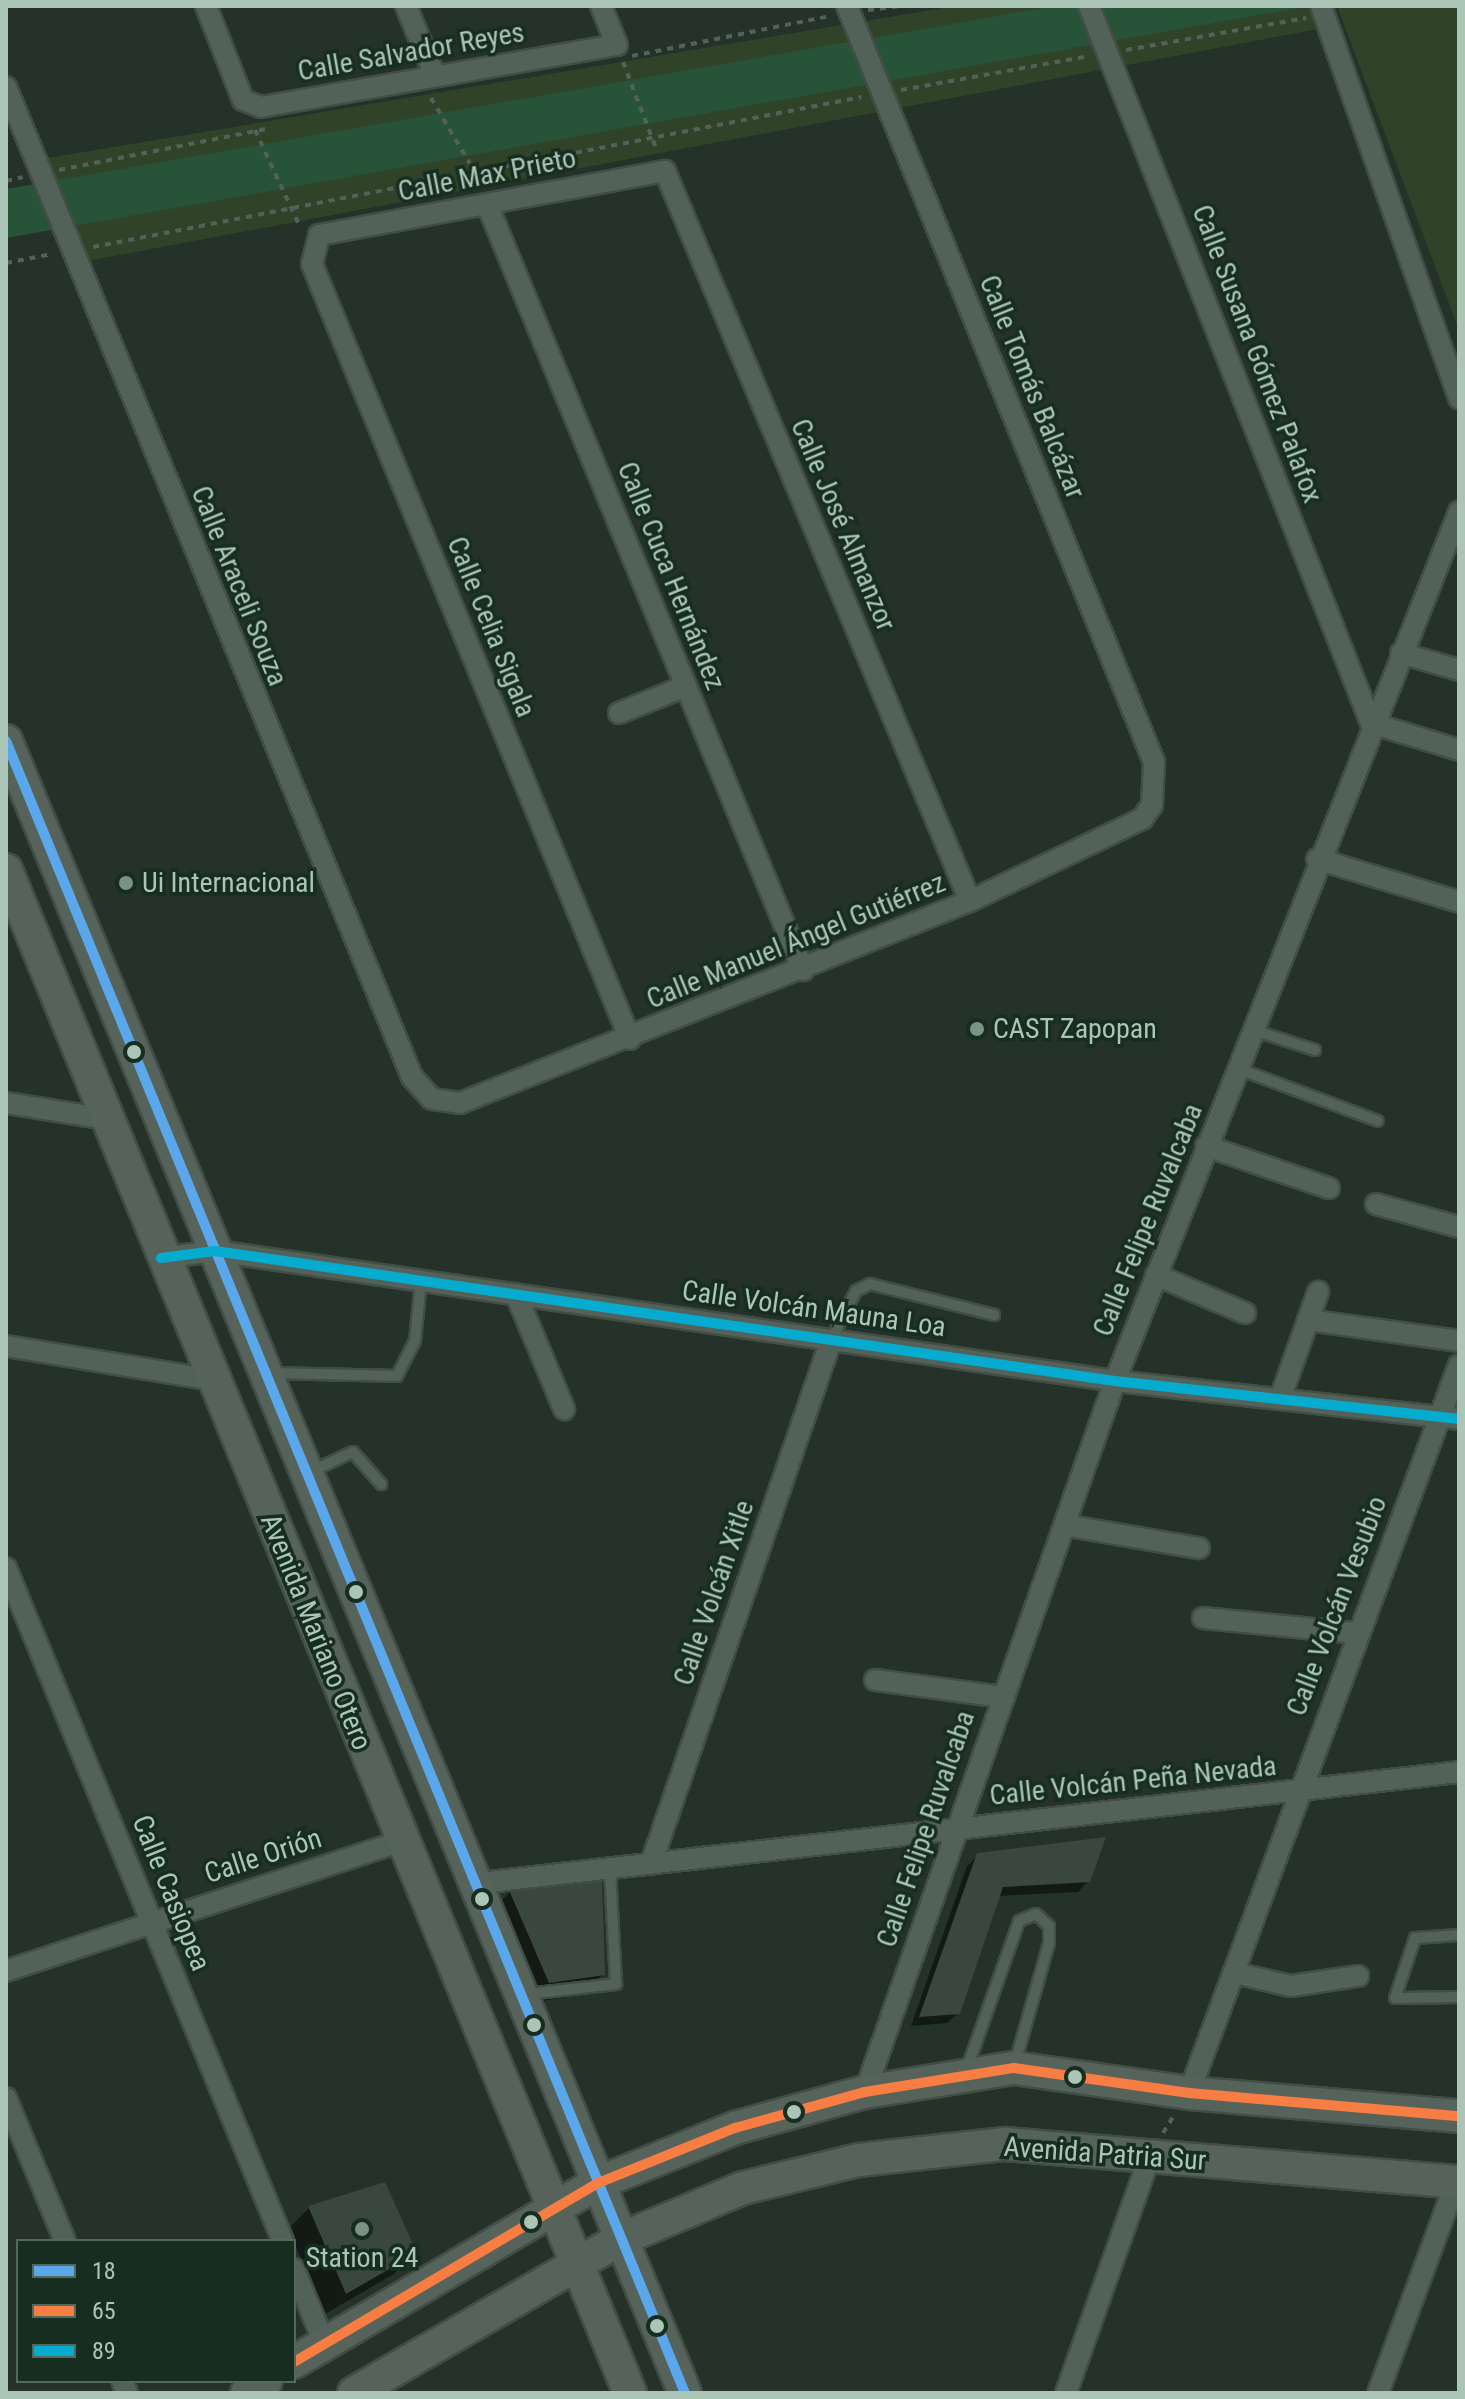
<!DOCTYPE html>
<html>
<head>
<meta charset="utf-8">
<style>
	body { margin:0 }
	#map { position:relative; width:1465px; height:2399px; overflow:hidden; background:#243229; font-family:"Roboto Condensed",sans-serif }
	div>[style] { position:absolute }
	.green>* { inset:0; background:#304329 }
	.water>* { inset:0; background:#275338 }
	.shadow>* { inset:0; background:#0007 }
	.building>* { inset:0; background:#3a473e }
	.path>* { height:4px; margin-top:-2px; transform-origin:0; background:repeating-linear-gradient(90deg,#546159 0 6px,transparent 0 12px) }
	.roads { filter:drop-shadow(2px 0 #424d46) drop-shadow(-2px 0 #424d46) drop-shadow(0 2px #424d46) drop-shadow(0 -2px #424d46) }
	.lane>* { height:10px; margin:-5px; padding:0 5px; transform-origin:5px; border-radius:5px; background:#536259 }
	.street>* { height:20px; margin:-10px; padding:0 10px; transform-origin:10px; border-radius:10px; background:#536259 }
	.primary>* { height:32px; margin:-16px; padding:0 16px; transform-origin:16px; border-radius:16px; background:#56635b }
	.bus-1>* { height:10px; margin:-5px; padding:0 5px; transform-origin:5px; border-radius:5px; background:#5aa8eb }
	.bus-2>* { height:10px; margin:-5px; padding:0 5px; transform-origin:5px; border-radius:5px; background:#f77d43 }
	.bus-3>* { height:10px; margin:-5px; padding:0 5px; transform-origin:5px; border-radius:5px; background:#06acd0 }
	.dots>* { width:22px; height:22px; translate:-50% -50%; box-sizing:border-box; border:4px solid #172d20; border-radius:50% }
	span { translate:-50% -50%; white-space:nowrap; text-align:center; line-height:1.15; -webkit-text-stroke:7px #172d20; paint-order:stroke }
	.street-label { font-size:28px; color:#abc6b7 }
	.poi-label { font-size:28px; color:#abc6b7 }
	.left { translate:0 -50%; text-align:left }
	.frame { position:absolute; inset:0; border:8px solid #abc6b7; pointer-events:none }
	.legend { position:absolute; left:16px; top:2239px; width:280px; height:144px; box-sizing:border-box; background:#172d20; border:2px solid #526a5c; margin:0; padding:10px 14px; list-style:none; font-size:24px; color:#abc6b7 }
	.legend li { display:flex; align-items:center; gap:16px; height:40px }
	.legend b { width:40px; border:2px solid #526a5c }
</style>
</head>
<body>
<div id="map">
	<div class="green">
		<i style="clip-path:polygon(955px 6px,1321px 6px,1329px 27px,77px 263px,42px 159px)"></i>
		<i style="clip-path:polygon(1337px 6px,1459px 6px,1459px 330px)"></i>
	</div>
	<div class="water">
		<i style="clip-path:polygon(1055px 6px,1309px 6px,6px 238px,6px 189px)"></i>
	</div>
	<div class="shadow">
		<i style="clip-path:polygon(978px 1855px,1088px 1881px,1078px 1892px,998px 1896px,958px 2013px,947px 2023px,911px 2026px,967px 1866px)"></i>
		<i style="clip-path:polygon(600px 1883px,603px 1974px,582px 1995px,528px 2003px,489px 1913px,510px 1892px)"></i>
		<i style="clip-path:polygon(309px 2208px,415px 2253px,394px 2274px,325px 2314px,288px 2229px)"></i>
	</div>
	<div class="building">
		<i style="clip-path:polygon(1106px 1837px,1090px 1882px,1003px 1887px,960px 2014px,919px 2017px,977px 1853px)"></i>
		<i style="clip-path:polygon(602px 1881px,605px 1975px,549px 1983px,509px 1890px)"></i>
		<i style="clip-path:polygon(385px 2182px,417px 2253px,346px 2294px,308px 2206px)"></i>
	</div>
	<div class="path">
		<i style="left:868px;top:10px;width:33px;rotate:-7deg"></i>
		<i style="left:1126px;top:50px;width:183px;rotate:-10.1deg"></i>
		<i style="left:632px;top:56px;width:203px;rotate:-11.4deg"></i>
		<i style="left:623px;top:62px;width:95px;rotate:69.1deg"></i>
		<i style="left:901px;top:90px;width:192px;rotate:-10.2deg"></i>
		<i style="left:431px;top:98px;width:102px;rotate:59.4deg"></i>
		<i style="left:255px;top:130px;width:107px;rotate:65.1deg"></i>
		<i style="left:59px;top:170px;width:211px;rotate:-11.2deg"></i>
		<i style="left:6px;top:181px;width:17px;rotate:-13deg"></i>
		<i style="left:93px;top:247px;width:783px;rotate:-11.05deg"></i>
		<i style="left:6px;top:263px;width:47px;rotate:-11.1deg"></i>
		<i style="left:1163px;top:2133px;width:19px;rotate:-58deg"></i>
	</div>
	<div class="roads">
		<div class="lane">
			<i style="left:1256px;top:1031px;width:62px;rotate:17.9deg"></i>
			<i style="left:1239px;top:1069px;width:148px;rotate:20.5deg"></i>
			<i style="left:831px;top:1340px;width:55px;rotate:-63deg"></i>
			<i style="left:856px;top:1291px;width:16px;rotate:-27deg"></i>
			<i style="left:870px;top:1284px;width:128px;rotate:14deg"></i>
			<i style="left:272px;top:1373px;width:125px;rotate:1.4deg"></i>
			<i style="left:397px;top:1376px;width:39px;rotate:-63deg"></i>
			<i style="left:415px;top:1341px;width:60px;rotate:-84.3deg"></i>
			<i style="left:312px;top:1471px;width:45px;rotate:-24.9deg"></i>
			<i style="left:353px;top:1452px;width:43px;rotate:48.8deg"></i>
			<i style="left:1459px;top:1935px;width:44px;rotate:176.1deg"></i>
			<i style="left:1415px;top:1938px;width:63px;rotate:108.4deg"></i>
			<i style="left:1395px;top:1998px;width:64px;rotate:-0.9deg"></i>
			<i style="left:527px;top:1994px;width:90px;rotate:-6.4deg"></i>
			<i style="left:616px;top:1984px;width:116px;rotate:-93deg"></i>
			<i style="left:966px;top:2071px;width:159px;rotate:-70.5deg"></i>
			<i style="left:1019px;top:1921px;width:18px;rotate:-22deg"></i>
			<i style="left:1036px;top:1914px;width:18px;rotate:43deg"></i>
			<i style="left:1049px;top:1926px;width:17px;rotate:90deg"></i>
			<i style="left:1049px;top:1943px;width:125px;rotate:105.8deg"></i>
		</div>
		<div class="street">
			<i style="left:206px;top:6px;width:101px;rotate:68.5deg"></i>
			<i style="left:243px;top:100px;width:19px;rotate:21deg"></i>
			<i style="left:261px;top:107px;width:361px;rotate:-9.9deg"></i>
			<i style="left:617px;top:45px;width:42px;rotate:-112.3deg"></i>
			<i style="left:406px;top:6px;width:76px;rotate:67.5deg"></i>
			<i style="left:1089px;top:6px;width:770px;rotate:68.53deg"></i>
			<i style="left:1371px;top:723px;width:92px;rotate:17.1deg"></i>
			<i style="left:1321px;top:6px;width:416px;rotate:70.6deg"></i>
			<i style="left:6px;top:87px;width:1070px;rotate:67.7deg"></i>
			<i style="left:412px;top:1077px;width:30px;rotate:48deg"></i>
			<i style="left:432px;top:1099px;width:28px;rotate:8deg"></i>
			<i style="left:460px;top:1103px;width:549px;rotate:-21.61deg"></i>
			<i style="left:970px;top:901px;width:191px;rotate:-25.5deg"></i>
			<i style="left:1142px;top:819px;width:17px;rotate:-54deg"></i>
			<i style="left:1152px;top:805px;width:43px;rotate:-87.3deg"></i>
			<i style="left:1154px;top:762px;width:816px;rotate:-112.1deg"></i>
			<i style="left:487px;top:204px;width:829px;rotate:67.58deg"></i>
			<i style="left:1401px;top:653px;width:60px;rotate:16.3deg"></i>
			<i style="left:619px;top:713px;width:72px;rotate:-21.9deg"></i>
			<i style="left:1317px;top:859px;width:148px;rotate:16.8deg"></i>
			<i style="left:630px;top:1039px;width:838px;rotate:-112.31deg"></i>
			<i style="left:312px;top:264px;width:30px;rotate:-76deg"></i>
			<i style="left:319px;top:235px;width:352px;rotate:-10.5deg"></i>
			<i style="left:665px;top:171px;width:791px;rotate:67.32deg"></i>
			<i style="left:6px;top:1103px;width:102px;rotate:9deg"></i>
			<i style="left:1206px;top:1146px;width:130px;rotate:18.9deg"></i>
			<i style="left:1376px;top:1204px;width:86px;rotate:15.5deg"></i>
			<i style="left:161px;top:1258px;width:54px;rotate:-7.4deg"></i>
			<i style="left:215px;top:1251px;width:909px;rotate:8.22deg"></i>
			<i style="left:1115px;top:1381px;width:346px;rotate:6.3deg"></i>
			<i style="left:1156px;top:1275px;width:97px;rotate:23.1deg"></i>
			<i style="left:516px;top:1294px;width:125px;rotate:67.3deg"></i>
			<i style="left:1308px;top:1320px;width:152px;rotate:7.9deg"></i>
			<i style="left:6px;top:1346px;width:210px;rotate:9.3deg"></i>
			<i style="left:1280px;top:1399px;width:114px;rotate:-70.4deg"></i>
			<i style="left:1064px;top:1525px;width:137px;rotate:9.7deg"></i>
			<i style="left:6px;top:1568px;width:728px;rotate:67.63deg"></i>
			<i style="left:1203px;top:1618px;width:155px;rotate:5.6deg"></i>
			<i style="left:875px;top:1680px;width:128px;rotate:7.6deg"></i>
			<i style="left:651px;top:1864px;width:554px;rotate:-71.04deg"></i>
			<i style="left:480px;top:1883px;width:985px;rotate:-6.47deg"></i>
			<i style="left:6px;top:1971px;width:416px;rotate:-18.2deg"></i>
			<i style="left:1235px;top:1973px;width:57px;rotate:13.1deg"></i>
			<i style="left:1291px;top:1986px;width:68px;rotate:-8.5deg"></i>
			<i style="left:865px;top:2092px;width:754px;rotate:-70.63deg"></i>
			<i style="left:1115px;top:1381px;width:935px;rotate:-68.4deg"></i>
			<i style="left:1189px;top:2093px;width:776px;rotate:-69.65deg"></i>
			<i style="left:6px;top:2098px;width:155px;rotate:67.6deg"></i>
			<i style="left:294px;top:2269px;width:80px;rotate:67.9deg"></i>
			<i style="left:122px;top:2381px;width:13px;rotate:67deg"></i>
			<i style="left:1066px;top:2393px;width:251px;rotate:-70.5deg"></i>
			<i style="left:1378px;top:2393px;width:225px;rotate:-69.7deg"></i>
		</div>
		<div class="primary">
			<i style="left:6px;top:741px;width:1786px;rotate:67.66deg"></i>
			<i style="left:6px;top:870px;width:1646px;rotate:67.72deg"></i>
			<i style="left:294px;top:2362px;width:353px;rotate:-30.5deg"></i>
			<i style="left:598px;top:2183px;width:148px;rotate:-21.9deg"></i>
			<i style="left:735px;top:2128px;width:135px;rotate:-15.5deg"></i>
			<i style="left:865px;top:2092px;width:151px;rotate:-9.2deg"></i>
			<i style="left:1014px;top:2068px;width:177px;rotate:8.1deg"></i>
			<i style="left:1189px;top:2093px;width:271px;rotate:4.9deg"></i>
			<i style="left:247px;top:2393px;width:22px;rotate:-32deg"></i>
			<i style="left:354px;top:2393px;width:308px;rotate:-30deg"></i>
			<i style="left:621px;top:2239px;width:132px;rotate:-22.7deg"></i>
			<i style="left:743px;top:2188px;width:119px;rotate:-13.6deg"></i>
			<i style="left:859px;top:2160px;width:147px;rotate:-6.3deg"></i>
			<i style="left:1005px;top:2144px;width:456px;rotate:4.8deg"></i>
		</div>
	</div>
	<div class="bus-1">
		<i style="left:6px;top:741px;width:1786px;rotate:67.66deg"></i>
	</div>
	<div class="bus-2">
		<i style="left:294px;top:2362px;width:353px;rotate:-30.5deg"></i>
		<i style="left:598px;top:2183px;width:148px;rotate:-21.9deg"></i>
		<i style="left:735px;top:2128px;width:135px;rotate:-15.5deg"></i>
		<i style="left:865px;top:2092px;width:151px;rotate:-9.2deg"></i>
		<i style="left:1014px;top:2068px;width:177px;rotate:8.1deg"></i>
		<i style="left:1189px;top:2093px;width:271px;rotate:4.9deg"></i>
	</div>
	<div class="bus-3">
		<i style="left:161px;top:1258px;width:54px;rotate:-7.4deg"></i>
		<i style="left:215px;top:1251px;width:909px;rotate:8.22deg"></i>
		<i style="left:1115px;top:1381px;width:346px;rotate:6.3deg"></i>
	</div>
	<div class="dots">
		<i style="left:126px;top:883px;background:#7c9285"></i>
		<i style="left:977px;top:1029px;background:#7c9285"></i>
		<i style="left:134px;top:1052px;background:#abc6b7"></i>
		<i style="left:356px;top:1592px;background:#abc6b7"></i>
		<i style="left:482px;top:1899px;background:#abc6b7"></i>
		<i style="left:534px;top:2025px;background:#abc6b7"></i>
		<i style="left:1075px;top:2077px;background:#abc6b7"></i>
		<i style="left:794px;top:2112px;background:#abc6b7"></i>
		<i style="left:531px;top:2222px;background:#abc6b7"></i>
		<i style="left:362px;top:2229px;background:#7c9285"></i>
		<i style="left:657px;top:2326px;background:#abc6b7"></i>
	</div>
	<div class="street-label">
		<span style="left:411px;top:52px;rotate:-10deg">Calle Salvador Reyes</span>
		<span style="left:487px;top:175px;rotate:-11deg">Calle Max Prieto</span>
		<span style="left:1257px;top:354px;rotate:69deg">Calle Susana Gómez Palafox</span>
		<span style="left:1032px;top:387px;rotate:68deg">Calle Tomás Balcázar</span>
		<span style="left:843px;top:525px;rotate:67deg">Calle José Almanzor</span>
		<span style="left:671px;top:576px;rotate:68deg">Calle Cuca Hernández</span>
		<span style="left:239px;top:586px;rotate:68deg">Calle Araceli Souza</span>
		<span style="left:491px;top:627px;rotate:68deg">Calle Celia Sigala</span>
		<span style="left:796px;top:941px;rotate:-22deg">Calle Manuel Ángel Gutiérrez</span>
		<span style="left:1148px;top:1220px;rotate:-68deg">Calle Felipe Ruvalcaba</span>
		<span style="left:814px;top:1309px;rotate:8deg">Calle Volcán Mauna Loa</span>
		<span style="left:714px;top:1593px;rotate:-71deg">Calle Volcán Xitle</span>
		<span style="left:1337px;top:1606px;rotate:-69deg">Calle Volcán Vesubio</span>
		<span style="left:316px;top:1632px;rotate:68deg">Avenida Mariano Otero</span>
		<span style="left:1133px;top:1781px;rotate:-6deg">Calle Volcán Peña Nevada</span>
		<span style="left:926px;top:1829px;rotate:-71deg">Calle Felipe Ruvalcaba</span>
		<span style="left:263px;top:1856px;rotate:-18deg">Calle Orión</span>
		<span style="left:171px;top:1893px;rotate:68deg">Calle Casiopea</span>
		<span style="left:1105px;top:2154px;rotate:4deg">Avenida Patria Sur</span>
	</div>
	<div class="poi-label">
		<span class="left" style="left:142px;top:883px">Ui Internacional</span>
		<span class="left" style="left:993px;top:1029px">CAST Zapopan</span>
		<span style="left:362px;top:2258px">Station 24</span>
	</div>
	<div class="frame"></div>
	<ul class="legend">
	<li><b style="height:10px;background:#5aa8eb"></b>18</li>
	<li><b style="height:10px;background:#f77d43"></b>65</li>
	<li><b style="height:10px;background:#06acd0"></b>89</li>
	</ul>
</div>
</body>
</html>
